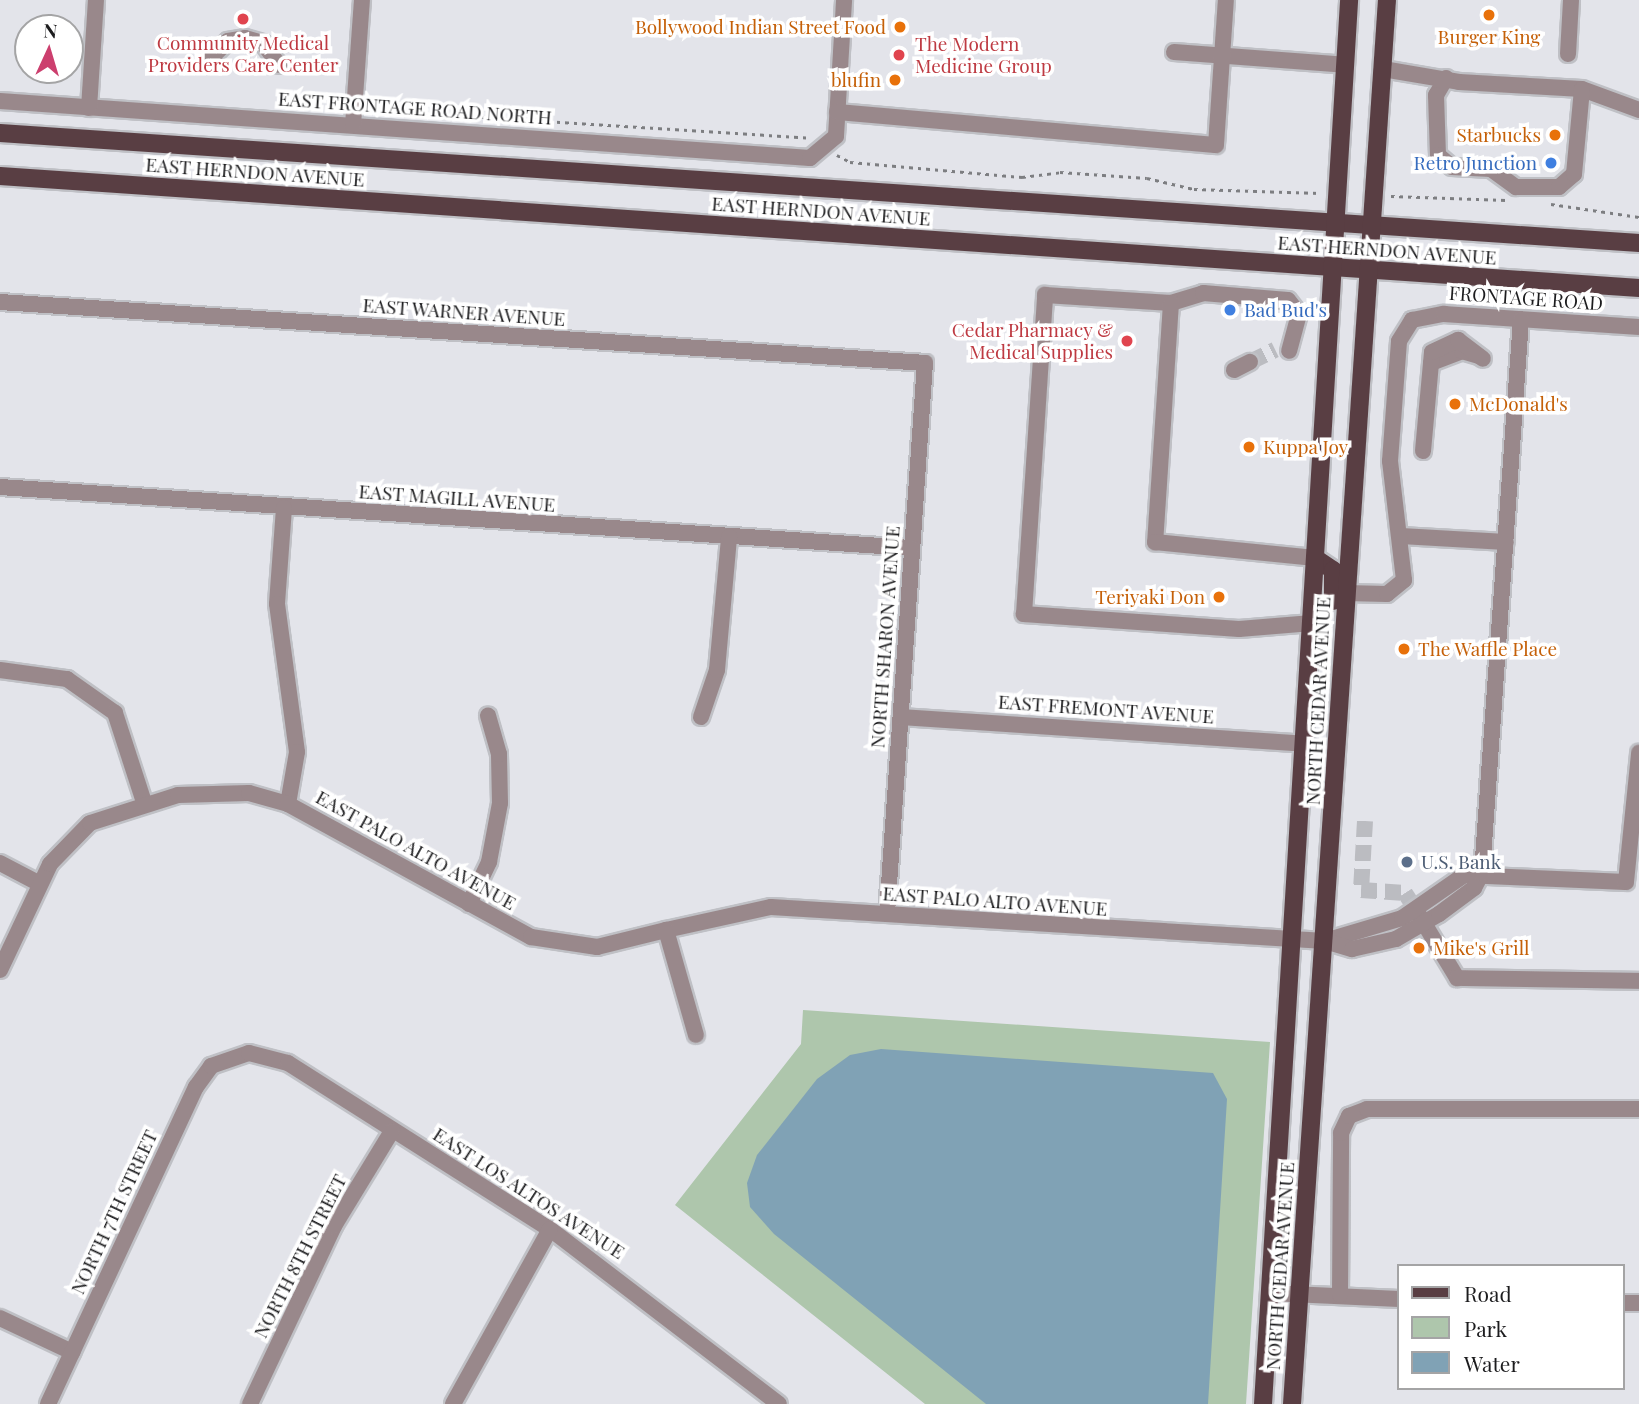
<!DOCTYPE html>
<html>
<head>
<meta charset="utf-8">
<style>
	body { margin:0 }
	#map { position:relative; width:1639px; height:1404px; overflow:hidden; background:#e3e4ea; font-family:"Playfair Display",serif }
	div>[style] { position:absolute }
	.green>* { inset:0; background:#aec6ac }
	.water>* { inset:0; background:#80a2b5 }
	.minor-tunnel>* { height:16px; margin-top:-8px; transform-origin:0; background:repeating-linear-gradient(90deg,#bbbcc1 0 16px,transparent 0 24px) }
	.path>* { height:2.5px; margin-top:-1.25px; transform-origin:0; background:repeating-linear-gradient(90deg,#7d7e81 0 3.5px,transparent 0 8.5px) }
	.roads { filter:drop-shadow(2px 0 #bfc0c5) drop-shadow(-2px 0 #bfc0c5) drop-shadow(0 2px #bfc0c5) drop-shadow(0 -2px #bfc0c5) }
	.minor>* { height:16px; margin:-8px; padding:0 8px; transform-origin:8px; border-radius:8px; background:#99888b }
	.major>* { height:18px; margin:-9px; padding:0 9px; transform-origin:9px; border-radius:9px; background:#593e43 }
	.dots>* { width:19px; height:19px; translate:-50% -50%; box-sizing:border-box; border:4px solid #fff; border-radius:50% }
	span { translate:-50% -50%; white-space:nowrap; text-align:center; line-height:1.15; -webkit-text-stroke:7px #fff; paint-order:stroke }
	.food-label { font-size:19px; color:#c56008 }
	.right { translate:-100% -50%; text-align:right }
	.left { translate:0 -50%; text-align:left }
	.health-label { font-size:19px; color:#be3a42 }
	.street-label { font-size:19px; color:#1c1c1e }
	.shop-label { font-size:19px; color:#366cbe }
	.service-label { font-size:19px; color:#4e5e75 }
	.legend { position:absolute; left:1397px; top:1264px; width:228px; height:126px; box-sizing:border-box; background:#fff; border:2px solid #a4a4a5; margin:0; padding:9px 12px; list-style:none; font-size:21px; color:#1c1c1e }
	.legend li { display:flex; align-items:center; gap:14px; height:35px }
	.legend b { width:35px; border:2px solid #a4a4a5 }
	.north { position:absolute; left:14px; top:14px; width:70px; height:70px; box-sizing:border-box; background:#fff; border:2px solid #a4a4a5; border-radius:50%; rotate:4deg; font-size:19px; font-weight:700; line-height:28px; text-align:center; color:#1c1c1e }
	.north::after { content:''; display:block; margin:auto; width:24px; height:32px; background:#cc3f6e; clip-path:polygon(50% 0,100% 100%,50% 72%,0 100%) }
</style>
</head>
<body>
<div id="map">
	<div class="green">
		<i style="clip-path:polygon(803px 1010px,1270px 1042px,1246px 1404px,925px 1404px,675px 1205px,801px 1044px)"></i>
	</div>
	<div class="water">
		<i style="clip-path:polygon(881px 1049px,1213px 1073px,1227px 1099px,1208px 1404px,986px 1404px,774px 1234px,750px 1207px,747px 1183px,757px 1155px,817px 1079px,850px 1055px)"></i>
	</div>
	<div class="minor-tunnel">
		<i style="left:1250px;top:362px;width:28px;rotate:-26deg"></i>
		<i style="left:1365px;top:821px;width:69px;rotate:93.3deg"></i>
		<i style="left:1361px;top:890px;width:44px;rotate:3.9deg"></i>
		<i style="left:1405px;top:893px;width:20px;rotate:57deg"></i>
	</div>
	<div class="path">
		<i style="left:370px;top:110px;width:441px;rotate:3.6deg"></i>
		<i style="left:837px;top:155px;width:15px;rotate:28deg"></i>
		<i style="left:850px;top:162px;width:173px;rotate:5deg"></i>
		<i style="left:1022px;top:177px;width:38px;rotate:-7deg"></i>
		<i style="left:1060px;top:172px;width:87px;rotate:3.9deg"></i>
		<i style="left:1147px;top:178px;width:48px;rotate:13.2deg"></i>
		<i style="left:1194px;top:189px;width:127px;rotate:1.8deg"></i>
		<i style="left:1391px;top:196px;width:115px;rotate:2deg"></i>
		<i style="left:1551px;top:204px;width:89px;rotate:8.4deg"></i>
	</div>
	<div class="roads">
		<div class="minor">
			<i style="left:1174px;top:52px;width:171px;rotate:4.3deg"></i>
			<i style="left:1568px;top:54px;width:54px;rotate:-86.8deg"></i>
			<i style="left:209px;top:60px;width:27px;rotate:-45deg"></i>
			<i style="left:228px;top:41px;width:17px;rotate:-10deg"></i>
			<i style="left:245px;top:38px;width:19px;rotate:16deg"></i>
			<i style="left:263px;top:43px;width:27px;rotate:54deg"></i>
			<i style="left:1383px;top:69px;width:77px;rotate:9.7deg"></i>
			<i style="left:1459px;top:82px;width:123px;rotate:3.3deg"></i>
			<i style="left:1582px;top:89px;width:61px;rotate:20.2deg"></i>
			<i style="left:1446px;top:78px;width:20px;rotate:120deg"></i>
			<i style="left:1436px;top:95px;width:60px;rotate:88.1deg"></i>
			<i style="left:1438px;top:155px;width:18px;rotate:41deg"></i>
			<i style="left:1452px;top:167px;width:39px;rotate:3deg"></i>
			<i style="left:1491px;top:169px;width:31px;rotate:36deg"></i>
			<i style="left:1516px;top:187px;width:43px"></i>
			<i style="left:1559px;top:187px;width:20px;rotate:-41deg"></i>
			<i style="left:1574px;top:174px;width:85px;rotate:-84.6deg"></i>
			<i style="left:0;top:101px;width:812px;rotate:4.03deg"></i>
			<i style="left:810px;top:158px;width:34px;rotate:-40deg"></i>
			<i style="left:836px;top:136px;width:136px;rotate:-86.6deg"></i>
			<i style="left:89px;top:108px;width:108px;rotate:-86.3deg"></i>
			<i style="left:837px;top:112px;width:380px;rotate:5deg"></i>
			<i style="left:1216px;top:145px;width:145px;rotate:-86.1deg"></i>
			<i style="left:353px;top:125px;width:125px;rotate:-85.9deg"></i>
			<i style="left:0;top:302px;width:927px;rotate:3.77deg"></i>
			<i style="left:925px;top:363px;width:552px;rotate:93.95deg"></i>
			<i style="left:1171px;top:303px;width:34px;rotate:-17deg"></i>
			<i style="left:1203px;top:293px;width:85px;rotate:4.7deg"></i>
			<i style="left:1288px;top:300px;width:18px;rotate:52deg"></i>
			<i style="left:1299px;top:314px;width:38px;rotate:105deg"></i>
			<i style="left:1431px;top:363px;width:33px;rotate:-21deg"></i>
			<i style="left:1462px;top:351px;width:17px;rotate:17deg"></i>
			<i style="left:1234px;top:370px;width:18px;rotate:-27deg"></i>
			<i style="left:1423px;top:451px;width:99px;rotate:-84.8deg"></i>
			<i style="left:1432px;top:352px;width:29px;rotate:-25deg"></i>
			<i style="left:1458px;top:340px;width:31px;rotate:37deg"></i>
			<i style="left:0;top:487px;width:914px;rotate:3.83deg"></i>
			<i style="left:284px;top:508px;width:96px;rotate:94.2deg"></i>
			<i style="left:277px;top:604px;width:149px;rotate:82.3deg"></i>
			<i style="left:297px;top:752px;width:53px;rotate:99.8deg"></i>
			<i style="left:1401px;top:536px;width:105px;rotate:3.3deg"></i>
			<i style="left:1345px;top:593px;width:42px;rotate:1.4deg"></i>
			<i style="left:1387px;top:594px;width:22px;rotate:-39deg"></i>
			<i style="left:1404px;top:580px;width:120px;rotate:-96.7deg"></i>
			<i style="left:1390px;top:461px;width:120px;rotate:-85.7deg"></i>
			<i style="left:1399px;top:341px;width:25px;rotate:-58deg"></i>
			<i style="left:1412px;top:320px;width:33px;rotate:-11deg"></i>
			<i style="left:1444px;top:314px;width:195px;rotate:3.8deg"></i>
			<i style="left:1312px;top:623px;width:73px;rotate:175.3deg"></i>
			<i style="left:1239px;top:629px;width:216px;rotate:-176deg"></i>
			<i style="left:1024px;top:614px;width:320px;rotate:-86.2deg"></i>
			<i style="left:1045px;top:295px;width:126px;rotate:3.6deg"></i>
			<i style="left:1171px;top:303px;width:240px;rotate:93.8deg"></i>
			<i style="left:1155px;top:542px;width:161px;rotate:5.7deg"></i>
			<i style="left:0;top:670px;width:68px;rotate:7.7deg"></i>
			<i style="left:67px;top:679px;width:59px;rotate:35.3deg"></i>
			<i style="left:115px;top:713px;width:94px;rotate:72deg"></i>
			<i style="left:701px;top:717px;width:50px;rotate:-71.2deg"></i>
			<i style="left:717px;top:670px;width:134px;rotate:-84.8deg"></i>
			<i style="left:901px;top:717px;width:408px;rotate:3.8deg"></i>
			<i style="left:0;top:863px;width:45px;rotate:27.7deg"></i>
			<i style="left:469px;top:904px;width:47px;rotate:-64.5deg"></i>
			<i style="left:489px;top:862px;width:60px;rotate:-79.4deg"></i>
			<i style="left:500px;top:803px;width:49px;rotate:-91.2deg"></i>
			<i style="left:499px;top:754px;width:40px;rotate:-106deg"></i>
			<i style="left:1419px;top:915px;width:74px;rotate:58.9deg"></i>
			<i style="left:1457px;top:978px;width:182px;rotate:0.9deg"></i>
			<i style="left:666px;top:930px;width:107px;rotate:-12.4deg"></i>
			<i style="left:771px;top:907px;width:555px;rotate:3.51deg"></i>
			<i style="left:1325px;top:941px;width:80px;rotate:-16.6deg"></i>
			<i style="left:1402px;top:918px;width:75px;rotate:-34.7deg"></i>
			<i style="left:1464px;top:875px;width:162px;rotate:2.5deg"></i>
			<i style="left:1626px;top:882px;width:130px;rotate:-84.2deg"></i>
			<i style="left:1325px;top:941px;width:28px;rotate:17deg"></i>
			<i style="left:1352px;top:949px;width:45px;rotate:-12.8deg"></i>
			<i style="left:1396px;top:939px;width:50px;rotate:-30.2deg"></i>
			<i style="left:1439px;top:914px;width:44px;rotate:-36.6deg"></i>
			<i style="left:1474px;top:888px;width:17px;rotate:-62deg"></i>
			<i style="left:1482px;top:873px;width:555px;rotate:-85.97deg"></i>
			<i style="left:0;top:970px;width:117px;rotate:-64.7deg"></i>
			<i style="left:50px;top:864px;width:57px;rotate:-45.7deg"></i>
			<i style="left:90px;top:823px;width:92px;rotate:-17.7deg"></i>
			<i style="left:178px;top:795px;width:71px;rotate:-1.6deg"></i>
			<i style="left:249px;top:793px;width:41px;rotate:15.8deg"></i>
			<i style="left:288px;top:804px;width:277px;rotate:28.7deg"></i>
			<i style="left:531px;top:937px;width:67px;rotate:8.6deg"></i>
			<i style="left:597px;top:947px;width:71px;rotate:-13.8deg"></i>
			<i style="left:666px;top:930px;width:109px;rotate:74.1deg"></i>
			<i style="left:1270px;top:1293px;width:129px;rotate:2.7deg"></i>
			<i style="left:1340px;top:1295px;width:162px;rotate:-89.6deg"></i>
			<i style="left:1341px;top:1133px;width:19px;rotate:-65deg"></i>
			<i style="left:1349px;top:1116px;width:19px;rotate:-21deg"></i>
			<i style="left:1367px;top:1109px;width:272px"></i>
			<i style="left:1623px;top:1303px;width:16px"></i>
			<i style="left:0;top:1318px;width:80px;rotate:25.3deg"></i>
			<i style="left:48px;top:1404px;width:350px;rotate:-65deg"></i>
			<i style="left:196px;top:1087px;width:26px;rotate:-54deg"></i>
			<i style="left:211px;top:1066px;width:40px;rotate:-18.9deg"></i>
			<i style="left:249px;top:1053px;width:40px;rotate:14.4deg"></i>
			<i style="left:288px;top:1063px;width:310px;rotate:32.4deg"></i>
			<i style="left:550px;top:1229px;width:288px;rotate:37.4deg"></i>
			<i style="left:250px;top:1404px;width:197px;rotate:-64.7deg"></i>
			<i style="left:334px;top:1226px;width:111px;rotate:-58.6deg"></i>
			<i style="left:453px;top:1404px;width:200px;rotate:-61deg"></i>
		</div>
		<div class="major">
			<i style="left:0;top:133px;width:1643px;rotate:3.84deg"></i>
			<i style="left:0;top:176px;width:1643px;rotate:3.91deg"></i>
			<i style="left:1315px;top:558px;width:22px;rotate:34deg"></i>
			<i style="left:1333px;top:570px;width:31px;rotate:90deg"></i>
			<i style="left:1263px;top:1404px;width:1407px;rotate:-86.49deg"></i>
			<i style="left:1292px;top:1404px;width:1407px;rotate:-86.13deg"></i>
		</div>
	</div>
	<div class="dots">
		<i style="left:1489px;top:15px;background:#e8710a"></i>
		<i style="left:243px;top:19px;background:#e0444e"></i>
		<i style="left:900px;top:27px;background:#e8710a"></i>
		<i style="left:899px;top:55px;background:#e0444e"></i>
		<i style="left:895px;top:80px;background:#e8710a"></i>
		<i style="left:1555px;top:135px;background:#e8710a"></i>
		<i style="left:1551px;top:163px;background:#3f7fe0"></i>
		<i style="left:1230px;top:310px;background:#3f7fe0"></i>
		<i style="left:1127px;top:341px;background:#e0444e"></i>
		<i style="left:1455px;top:404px;background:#e8710a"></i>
		<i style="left:1249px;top:447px;background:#e8710a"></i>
		<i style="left:1219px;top:597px;background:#e8710a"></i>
		<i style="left:1404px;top:649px;background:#e8710a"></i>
		<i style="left:1407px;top:862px;background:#5c6f8a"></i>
		<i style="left:1419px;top:948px;background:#e8710a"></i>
	</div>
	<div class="food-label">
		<span class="right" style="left:886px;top:27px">Bollywood Indian Street Food</span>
		<span style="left:1489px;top:37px">Burger King</span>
		<span class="right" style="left:881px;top:80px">blufin</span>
		<span class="right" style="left:1541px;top:135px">Starbucks</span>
		<span class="left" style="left:1469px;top:404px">McDonald's</span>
		<span class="left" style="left:1263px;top:447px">Kuppa Joy</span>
		<span class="right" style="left:1205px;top:597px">Teriyaki Don</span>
		<span class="left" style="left:1418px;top:649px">The Waffle Place</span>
		<span class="left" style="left:1433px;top:948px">Mike's Grill</span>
	</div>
	<div class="health-label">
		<span style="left:243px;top:54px">Community Medical<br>Providers Care Center</span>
		<span class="left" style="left:915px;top:55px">The Modern<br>Medicine Group</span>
		<span class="right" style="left:1113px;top:341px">Cedar Pharmacy &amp;<br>Medical Supplies</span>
	</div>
	<div class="street-label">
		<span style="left:415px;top:108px;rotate:4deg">EAST FRONTAGE ROAD NORTH</span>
		<span style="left:255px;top:172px;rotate:4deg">EAST HERNDON AVENUE</span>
		<span style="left:821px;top:211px;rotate:4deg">EAST HERNDON AVENUE</span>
		<span style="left:1387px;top:250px;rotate:4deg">EAST HERNDON AVENUE</span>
		<span style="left:1526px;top:298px;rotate:4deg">FRONTAGE ROAD</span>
		<span style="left:464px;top:312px;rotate:4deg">EAST WARNER AVENUE</span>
		<span style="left:457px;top:498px;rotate:4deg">EAST MAGILL AVENUE</span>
		<span style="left:885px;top:637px;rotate:-86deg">NORTH SHARON AVENUE</span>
		<span style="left:1318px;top:701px;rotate:-87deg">NORTH CEDAR AVENUE</span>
		<span style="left:1106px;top:709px;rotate:4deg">EAST FREMONT AVENUE</span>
		<span style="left:416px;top:850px;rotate:29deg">EAST PALO ALTO AVENUE</span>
		<span style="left:995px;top:901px;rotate:4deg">EAST PALO ALTO AVENUE</span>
		<span style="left:529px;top:1193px;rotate:33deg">EAST LOS ALTOS AVENUE</span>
		<span style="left:114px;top:1212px;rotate:-65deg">NORTH 7TH STREET</span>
		<span style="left:300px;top:1256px;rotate:-63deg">NORTH 8TH STREET</span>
		<span style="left:1280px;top:1266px;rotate:-86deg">NORTH CEDAR AVENUE</span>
	</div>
	<div class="shop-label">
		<span class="right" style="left:1537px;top:163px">Retro Junction</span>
		<span class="left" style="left:1244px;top:310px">Bad Bud's</span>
	</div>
	<div class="service-label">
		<span class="left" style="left:1421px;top:862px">U.S. Bank</span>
	</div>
	<ul class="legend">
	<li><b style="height:9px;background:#593e43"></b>Road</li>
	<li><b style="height:19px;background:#aec6ac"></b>Park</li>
	<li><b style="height:19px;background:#80a2b5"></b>Water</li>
	</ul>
	<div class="north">N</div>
</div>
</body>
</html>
